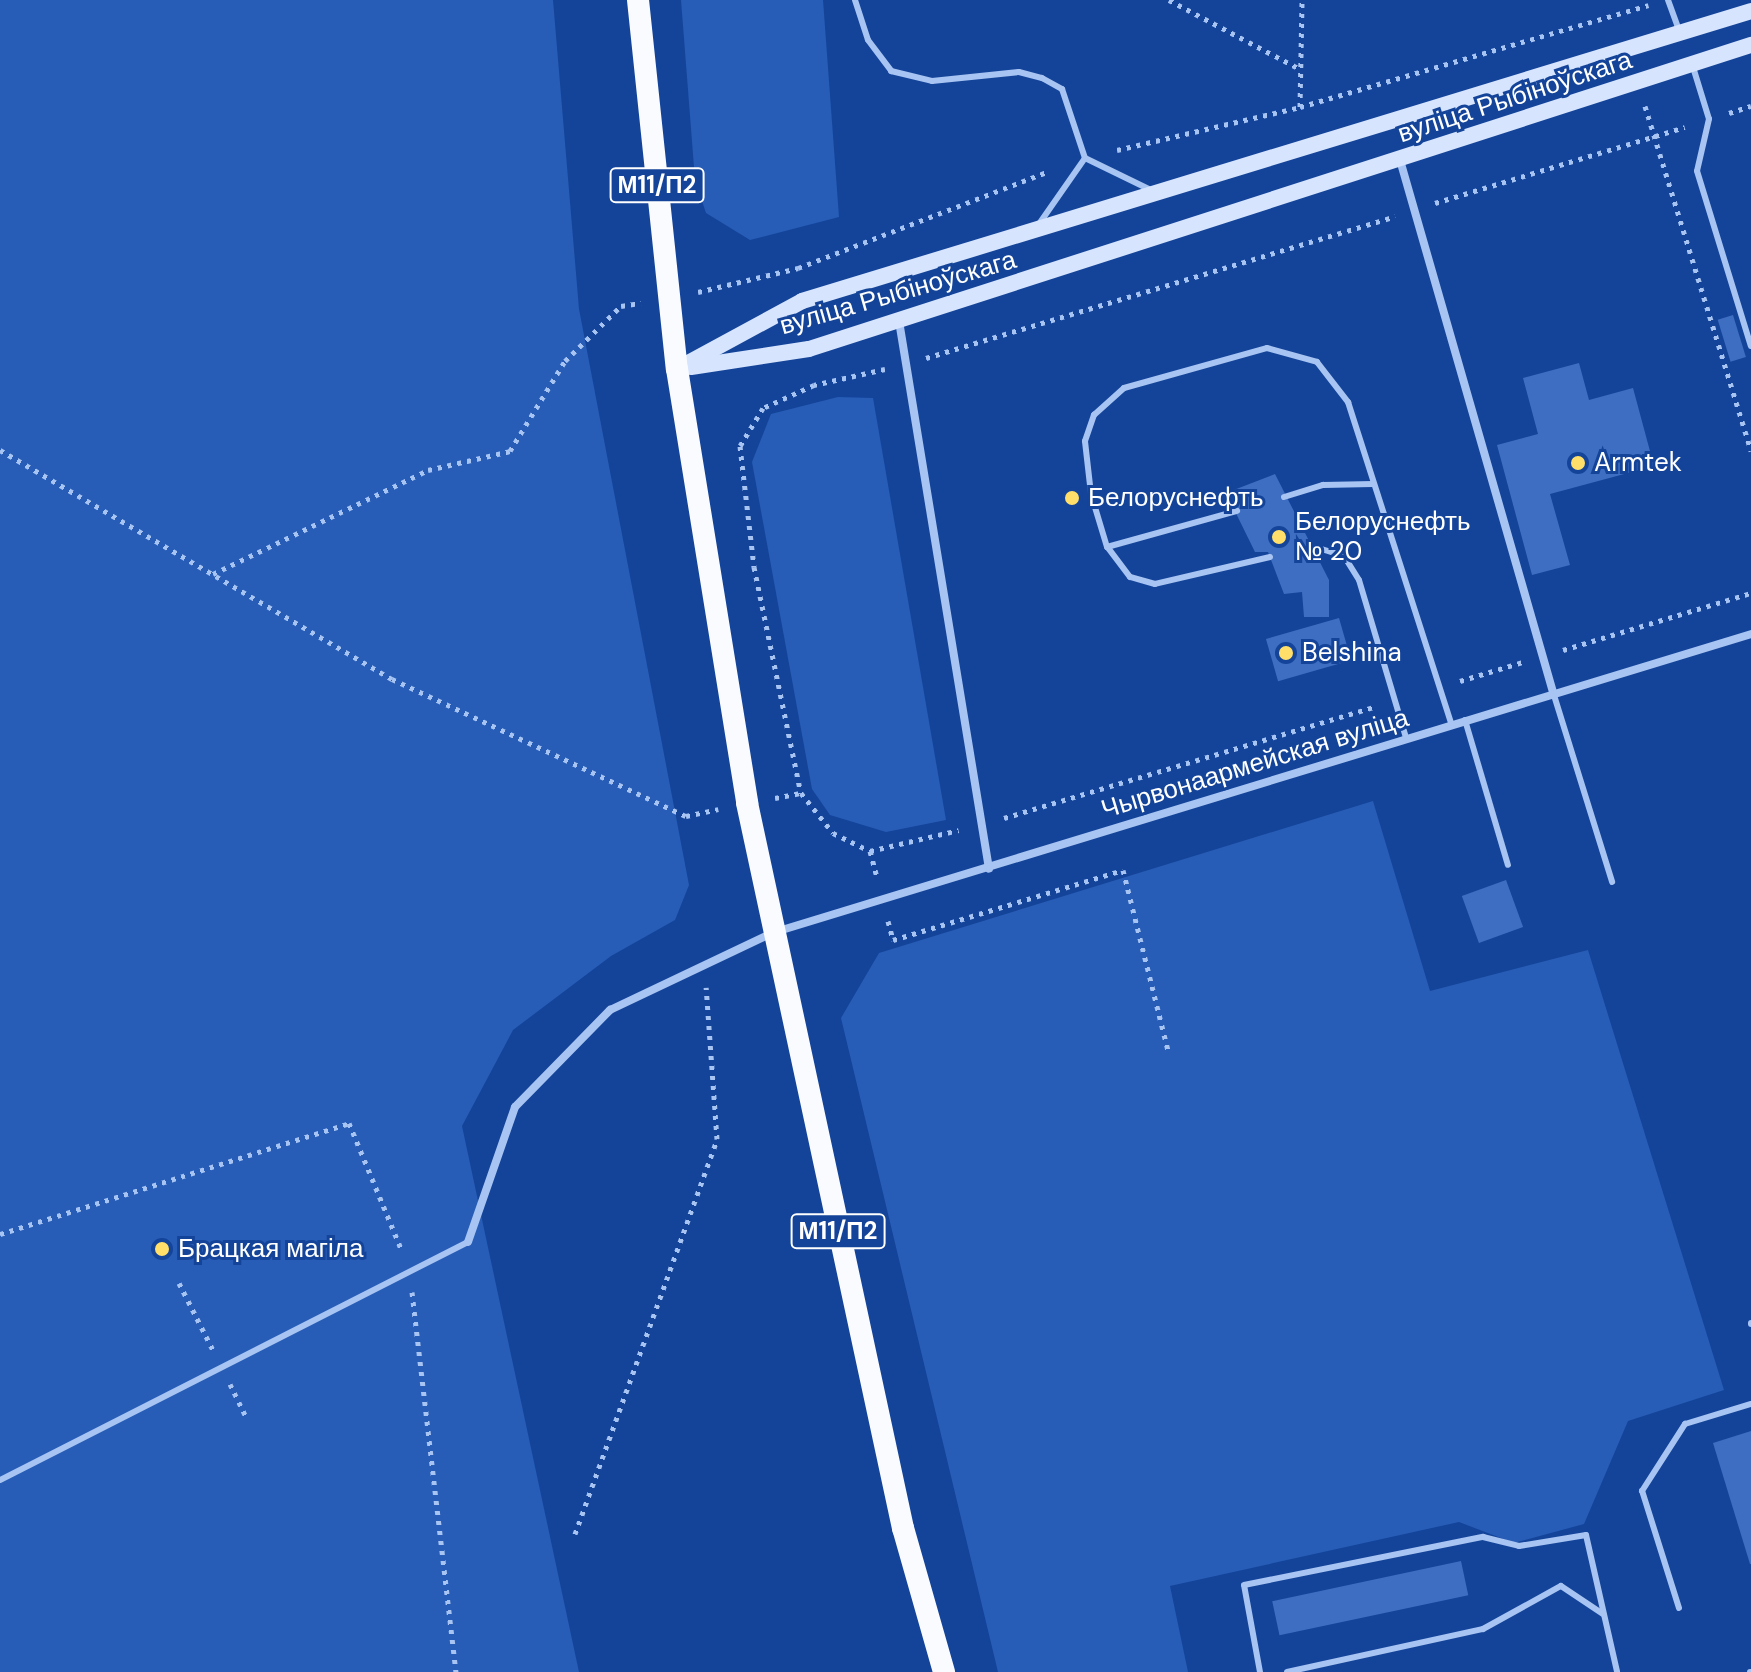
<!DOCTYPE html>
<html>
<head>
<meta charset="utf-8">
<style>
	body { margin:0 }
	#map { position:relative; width:1751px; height:1672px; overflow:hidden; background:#144499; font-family:"DM Sans",sans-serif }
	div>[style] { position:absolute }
	.green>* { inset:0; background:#275db7 }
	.building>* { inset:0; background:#3d6ec1; transform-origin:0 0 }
	.path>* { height:5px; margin-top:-2.5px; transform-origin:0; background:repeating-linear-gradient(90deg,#a7c4f3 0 4px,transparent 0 10px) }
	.service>* { height:6px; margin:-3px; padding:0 3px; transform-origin:3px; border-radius:3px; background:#a7c4f3 }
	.minor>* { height:8px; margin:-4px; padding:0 4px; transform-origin:4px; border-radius:4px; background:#a7c4f3 }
	.secondary>* { height:16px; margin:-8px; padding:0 8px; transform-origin:8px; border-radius:8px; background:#d6e4fd }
	.trunk>* { height:22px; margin:-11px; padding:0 11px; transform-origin:11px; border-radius:11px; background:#f9fbff }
	.dots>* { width:22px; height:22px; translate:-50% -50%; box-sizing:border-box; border:4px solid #144499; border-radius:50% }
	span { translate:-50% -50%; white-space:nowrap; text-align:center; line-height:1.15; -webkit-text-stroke:6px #144499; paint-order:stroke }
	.shield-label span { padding:2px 6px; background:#144499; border:2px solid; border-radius:6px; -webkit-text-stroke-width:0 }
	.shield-label { font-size:24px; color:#fff; font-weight:700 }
	.street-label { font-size:26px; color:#fff }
	.poi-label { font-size:26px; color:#fff }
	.left { translate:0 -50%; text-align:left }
</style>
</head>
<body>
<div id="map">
	<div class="green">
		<i style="clip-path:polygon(0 0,553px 0,579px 309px,689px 885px,675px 920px,611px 956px,513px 1030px,462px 1126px,579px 1672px,0 1672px)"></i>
		<i style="clip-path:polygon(681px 0,823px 0,839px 217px,750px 240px,706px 213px,695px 180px)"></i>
		<i style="clip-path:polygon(838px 397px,873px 398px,946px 820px,886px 832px,830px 815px,812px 789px,752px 462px,771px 414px)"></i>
		<i style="clip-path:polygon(1373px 801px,1430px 991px,1588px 950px,1724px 1390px,1628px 1421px,1584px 1524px,1514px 1543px,1459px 1522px,1170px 1586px,1188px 1672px,998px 1672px,841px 1018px,879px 953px)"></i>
	</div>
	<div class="building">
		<i style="left:1733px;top:315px;width:44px;height:16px;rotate:73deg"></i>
		<i style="clip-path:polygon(1579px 363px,1589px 400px,1633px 388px,1654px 466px,1550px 494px,1570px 565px,1532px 575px,1497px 445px,1538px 434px,1523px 378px)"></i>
		<i style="clip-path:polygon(1275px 474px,1329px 580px,1329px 617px,1304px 617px,1302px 592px,1284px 594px,1268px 552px,1255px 552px,1226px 493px)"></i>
		<i style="left:1339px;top:618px;width:44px;height:76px;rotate:74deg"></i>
		<i style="left:1506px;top:880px;width:50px;height:47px;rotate:70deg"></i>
		<i style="clip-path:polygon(1751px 1431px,1751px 1564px,1750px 1564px,1713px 1443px)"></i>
		<i style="left:1461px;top:1561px;width:35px;height:193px;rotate:78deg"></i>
	</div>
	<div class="path">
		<i style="left:1169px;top:0;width:148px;rotate:27.8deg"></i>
		<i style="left:1645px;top:106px;width:361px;rotate:72.9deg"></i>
		<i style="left:1300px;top:107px;width:107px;rotate:-88.9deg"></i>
		<i style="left:1729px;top:113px;width:23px;rotate:-18deg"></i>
		<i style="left:1117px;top:150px;width:188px;rotate:-13.2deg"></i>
		<i style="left:1300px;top:107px;width:363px;rotate:-16.3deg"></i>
		<i style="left:1435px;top:203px;width:261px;rotate:-16.9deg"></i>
		<i style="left:698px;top:292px;width:103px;rotate:-13.5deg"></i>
		<i style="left:798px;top:268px;width:267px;rotate:-21.1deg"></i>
		<i style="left:926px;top:358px;width:490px;rotate:-16.8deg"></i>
		<i style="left:885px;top:369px;width:73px;rotate:167.3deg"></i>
		<i style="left:814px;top:385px;width:56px;rotate:155.7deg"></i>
		<i style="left:763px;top:408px;width:44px;rotate:121.2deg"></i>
		<i style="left:740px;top:446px;width:122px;rotate:83.4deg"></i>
		<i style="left:754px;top:567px;width:231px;rotate:78.3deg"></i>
		<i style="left:801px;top:793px;width:51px;rotate:51.3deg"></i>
		<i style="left:833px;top:833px;width:41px;rotate:25.9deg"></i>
		<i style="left:870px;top:851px;width:91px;rotate:-13.3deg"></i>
		<i style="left:0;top:450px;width:454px;rotate:30.3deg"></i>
		<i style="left:392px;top:679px;width:324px;rotate:25deg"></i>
		<i style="left:686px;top:816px;width:33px;rotate:-12deg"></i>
		<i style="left:213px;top:574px;width:239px;rotate:-25.8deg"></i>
		<i style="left:428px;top:470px;width:84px;rotate:-13deg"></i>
		<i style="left:510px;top:451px;width:105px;rotate:-58.6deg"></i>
		<i style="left:565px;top:361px;width:78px;rotate:-44.5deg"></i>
		<i style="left:621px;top:306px;width:20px;rotate:-9deg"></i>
		<i style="left:1563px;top:650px;width:196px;rotate:-16.9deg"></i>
		<i style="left:1460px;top:681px;width:66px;rotate:-16.8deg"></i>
		<i style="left:775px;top:798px;width:26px;rotate:-11deg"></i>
		<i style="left:1004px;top:818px;width:389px;rotate:-16.7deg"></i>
		<i style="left:870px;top:851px;width:27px;rotate:75deg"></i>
		<i style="left:888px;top:921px;width:20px;rotate:75deg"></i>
		<i style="left:893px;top:940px;width:240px;rotate:-16.9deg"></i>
		<i style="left:1123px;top:870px;width:187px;rotate:76deg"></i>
		<i style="left:0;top:1234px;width:366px;rotate:-17.6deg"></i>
		<i style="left:349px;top:1123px;width:139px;rotate:67.5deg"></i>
		<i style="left:179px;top:1283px;width:75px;rotate:63.1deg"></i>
		<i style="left:412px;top:1292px;width:383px;rotate:83.4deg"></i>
		<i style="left:230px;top:1384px;width:37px;rotate:64deg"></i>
		<i style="left:575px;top:1534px;width:420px;rotate:-70.2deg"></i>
		<i style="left:717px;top:1139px;width:152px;rotate:-94.1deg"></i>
	</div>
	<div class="service">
		<i style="left:855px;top:0;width:42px;rotate:72deg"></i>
		<i style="left:868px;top:40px;width:39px;rotate:53deg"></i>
		<i style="left:891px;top:71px;width:42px;rotate:13.7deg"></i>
		<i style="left:932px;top:81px;width:87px;rotate:-5.9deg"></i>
		<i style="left:1019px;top:72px;width:24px;rotate:15deg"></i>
		<i style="left:1042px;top:78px;width:23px;rotate:29deg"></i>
		<i style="left:1062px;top:89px;width:73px;rotate:71.6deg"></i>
		<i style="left:1085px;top:158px;width:76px;rotate:25.9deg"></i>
		<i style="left:1668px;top:0;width:32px;rotate:70deg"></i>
		<i style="left:1693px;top:67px;width:54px;rotate:72.9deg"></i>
		<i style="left:1709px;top:119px;width:53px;rotate:103deg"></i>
		<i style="left:1697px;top:171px;width:183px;rotate:72.9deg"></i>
		<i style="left:1039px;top:224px;width:80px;rotate:-55.1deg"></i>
		<i style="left:1284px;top:497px;width:41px;rotate:-17.1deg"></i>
		<i style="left:1323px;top:485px;width:50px;rotate:-1.1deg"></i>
		<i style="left:1107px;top:547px;width:135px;rotate:-15.5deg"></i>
		<i style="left:1315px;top:547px;width:30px;rotate:17deg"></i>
		<i style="left:1344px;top:556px;width:28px;rotate:58deg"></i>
		<i style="left:1359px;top:580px;width:165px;rotate:73.4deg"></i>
		<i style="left:1270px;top:557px;width:118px;rotate:166.8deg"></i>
		<i style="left:1155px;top:584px;width:26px;rotate:-164deg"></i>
		<i style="left:1130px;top:577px;width:38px;rotate:-127deg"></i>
		<i style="left:1107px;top:547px;width:55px;rotate:-106.8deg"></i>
		<i style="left:1091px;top:494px;width:53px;rotate:-96.5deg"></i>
		<i style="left:1085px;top:441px;width:28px;rotate:-71deg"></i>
		<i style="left:1094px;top:415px;width:40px;rotate:-42deg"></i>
		<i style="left:1124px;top:388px;width:148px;rotate:-15.6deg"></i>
		<i style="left:1267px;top:348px;width:52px;rotate:15.6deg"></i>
		<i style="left:1317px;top:362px;width:51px;rotate:52.2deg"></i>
		<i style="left:1348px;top:402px;width:337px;rotate:72.2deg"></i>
		<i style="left:1553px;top:692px;width:199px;rotate:72.7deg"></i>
		<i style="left:1465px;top:720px;width:151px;rotate:73.5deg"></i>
		<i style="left:1751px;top:1323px;width:1px;rotate:90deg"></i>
		<i style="left:0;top:1480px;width:525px;rotate:-26.96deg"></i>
		<i style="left:1679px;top:1608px;width:123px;rotate:-107.5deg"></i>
		<i style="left:1642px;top:1491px;width:80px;rotate:-57.3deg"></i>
		<i style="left:1685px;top:1424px;width:69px;rotate:-16.9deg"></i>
		<i style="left:1260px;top:1672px;width:88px;rotate:-100.4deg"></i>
		<i style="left:1244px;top:1585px;width:244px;rotate:-11.4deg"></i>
		<i style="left:1483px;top:1537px;width:37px;rotate:14deg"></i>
		<i style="left:1519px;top:1546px;width:68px;rotate:-9.3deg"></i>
		<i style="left:1586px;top:1535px;width:140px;rotate:77.2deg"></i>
		<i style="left:1287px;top:1672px;width:201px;rotate:-12.4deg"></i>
		<i style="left:1483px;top:1629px;width:89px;rotate:-28.9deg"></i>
		<i style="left:1561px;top:1586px;width:50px;rotate:33.7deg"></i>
		<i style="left:1750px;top:1672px;width:1px"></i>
	</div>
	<div class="minor">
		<i style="left:1400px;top:160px;width:554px;rotate:73.96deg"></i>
		<i style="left:899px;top:321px;width:555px;rotate:80.67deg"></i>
		<i style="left:468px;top:1242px;width:143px;rotate:-70.8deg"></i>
		<i style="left:515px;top:1107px;width:136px;rotate:-45.6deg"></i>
		<i style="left:610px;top:1010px;width:179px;rotate:-25.4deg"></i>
		<i style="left:772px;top:933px;width:1024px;rotate:-16.98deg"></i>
	</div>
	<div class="secondary">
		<i style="left:691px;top:367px;width:119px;rotate:-8.7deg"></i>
		<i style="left:809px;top:349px;width:990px;rotate:-17.89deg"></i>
		<i style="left:677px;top:369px;width:142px;rotate:-28.5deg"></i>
		<i style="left:802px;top:301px;width:992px;rotate:-16.99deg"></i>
	</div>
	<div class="trunk">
		<i style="left:638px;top:0;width:371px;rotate:84deg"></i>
		<i style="left:677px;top:369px;width:440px;rotate:80.8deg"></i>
		<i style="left:747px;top:803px;width:742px;rotate:77.86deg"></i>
		<i style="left:903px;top:1528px;width:150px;rotate:74.1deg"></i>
	</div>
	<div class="dots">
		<i style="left:1578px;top:463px;background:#ffdf69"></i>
		<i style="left:1072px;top:498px;background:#ffdf69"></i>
		<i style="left:1279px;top:537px;background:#ffdf69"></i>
		<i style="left:1286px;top:653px;background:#ffdf69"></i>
		<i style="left:162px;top:1249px;background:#ffdf69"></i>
	</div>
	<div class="shield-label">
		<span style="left:657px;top:185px">М11/П2</span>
		<span style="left:838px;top:1231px">М11/П2</span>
	</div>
	<div class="street-label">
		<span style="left:1515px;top:97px;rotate:-18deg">вуліца Рыбіноўскага</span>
		<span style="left:898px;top:293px;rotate:-16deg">вуліца Рыбіноўскага</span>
		<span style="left:1255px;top:764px;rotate:-17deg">Чырвонаармейская вуліца</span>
	</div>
	<div class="poi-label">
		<span class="left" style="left:1594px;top:463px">Armtek</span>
		<span class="left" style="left:1088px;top:498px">Белоруснефть</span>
		<span class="left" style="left:1295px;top:537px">Белоруснефть<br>№ 20</span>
		<span class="left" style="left:1302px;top:653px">Belshina</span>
		<span class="left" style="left:178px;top:1249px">Брацкая магіла</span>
	</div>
</div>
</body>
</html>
